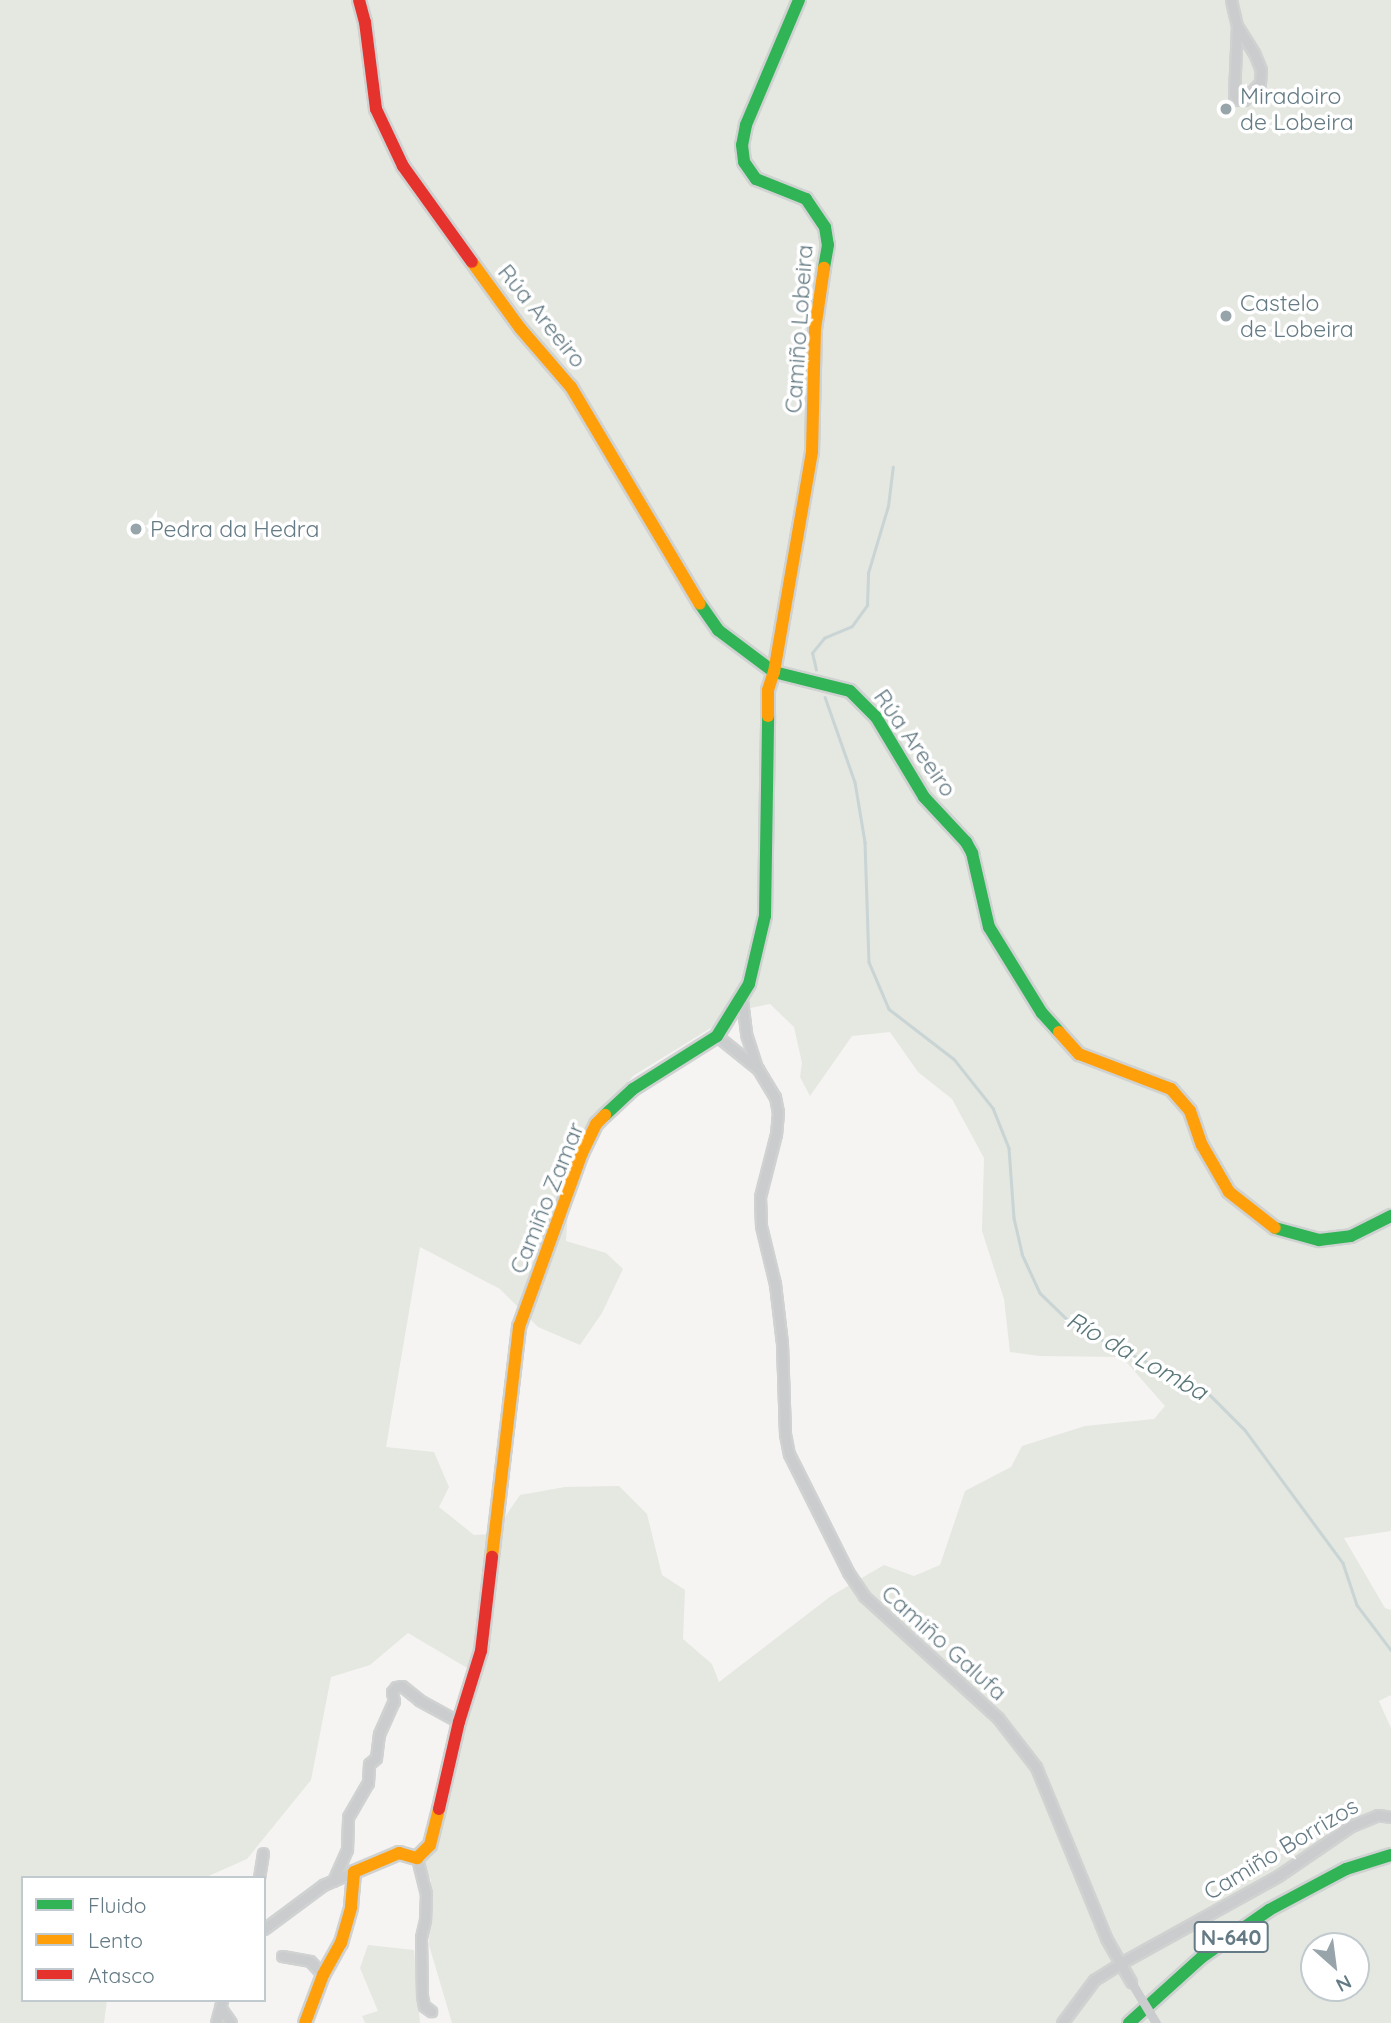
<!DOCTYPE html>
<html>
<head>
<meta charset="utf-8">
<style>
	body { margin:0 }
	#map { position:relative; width:1391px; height:2023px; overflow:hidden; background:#f5f4f3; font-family:Quicksand,sans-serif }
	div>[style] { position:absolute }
	.green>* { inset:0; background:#e5e7e1 }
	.stream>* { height:2.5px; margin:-1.25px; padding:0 1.25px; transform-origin:1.25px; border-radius:1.25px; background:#c9d4d4 }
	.roads { filter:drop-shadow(2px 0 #d0d2d2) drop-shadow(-2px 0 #d0d2d2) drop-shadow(0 2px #d0d2d2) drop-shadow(0 -2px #d0d2d2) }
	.street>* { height:9px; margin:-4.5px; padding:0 4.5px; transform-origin:4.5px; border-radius:4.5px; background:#cacccd }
	.fast>* { height:12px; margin:-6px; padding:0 6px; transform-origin:6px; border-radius:6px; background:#30b455 }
	.slow>* { height:12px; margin:-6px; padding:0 6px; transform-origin:6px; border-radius:6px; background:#ff9f0a }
	.jam>* { height:12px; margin:-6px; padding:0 6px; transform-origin:6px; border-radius:6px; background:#e5322d }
	.street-bridge>* { height:9px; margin:-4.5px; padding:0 4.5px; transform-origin:4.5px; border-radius:4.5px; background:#cacccd }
	.dots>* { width:19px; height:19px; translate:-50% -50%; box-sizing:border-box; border:4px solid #fff; border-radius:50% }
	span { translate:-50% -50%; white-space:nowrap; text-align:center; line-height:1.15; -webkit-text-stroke:7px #fff; paint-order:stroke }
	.shield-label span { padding:2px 5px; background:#fff; border:2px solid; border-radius:5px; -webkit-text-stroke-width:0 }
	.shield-label { font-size:21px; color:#647a84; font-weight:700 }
	.poi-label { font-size:23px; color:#647a84 }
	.left { translate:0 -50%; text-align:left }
	.street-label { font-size:23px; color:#647a84 }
	.water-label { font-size:24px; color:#5a7679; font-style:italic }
	.legend { position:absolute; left:21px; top:1876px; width:245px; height:126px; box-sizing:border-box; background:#fff; border:2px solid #c1cace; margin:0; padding:9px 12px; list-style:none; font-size:21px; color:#647a84 }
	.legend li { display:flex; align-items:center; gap:14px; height:35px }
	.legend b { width:35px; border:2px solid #c1cace }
	.north { position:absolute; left:1300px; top:1932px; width:70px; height:70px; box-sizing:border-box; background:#fff; border:2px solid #c1cace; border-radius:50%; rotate:152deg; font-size:19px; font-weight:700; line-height:28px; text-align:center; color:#647a84 }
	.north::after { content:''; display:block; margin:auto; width:24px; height:32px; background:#97a5ab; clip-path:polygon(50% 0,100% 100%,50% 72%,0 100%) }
</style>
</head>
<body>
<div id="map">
	<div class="green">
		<i style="clip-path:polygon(evenodd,0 0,1391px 0,1391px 1531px,1344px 1538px,1385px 1608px,1391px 1610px,1391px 1695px,1379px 1701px,1391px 1728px,1391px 2023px,452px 2023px,429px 1945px,431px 1880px,417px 1858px,452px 1762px,474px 1672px,408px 1633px,370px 1665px,331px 1677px,311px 1780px,247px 1859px,204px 1878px,23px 1878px,23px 2000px,107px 2000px,104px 2023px,0 2023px,0 0,770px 1004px,794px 1027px,802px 1063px,800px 1077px,810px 1096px,852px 1036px,890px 1032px,918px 1072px,952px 1099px,984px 1158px,982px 1231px,1004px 1299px,1010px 1352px,1039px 1356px,1122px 1357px,1165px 1406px,1154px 1419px,1085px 1426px,1022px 1446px,1011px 1467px,965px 1491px,940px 1565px,914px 1576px,884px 1565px,831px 1596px,719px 1682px,712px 1664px,683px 1639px,685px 1590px,662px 1575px,647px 1514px,619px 1486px,565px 1487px,520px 1495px,493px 1534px,474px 1535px,439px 1507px,449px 1487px,434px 1452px,386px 1447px,420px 1247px,500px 1289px,538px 1327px,580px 1345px,602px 1313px,623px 1269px,606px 1253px,566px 1241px,572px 1147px,633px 1076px,740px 1010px,770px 1004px,0 0,1314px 1946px,1356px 1946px,1356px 1988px,1314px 1988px,1314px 1946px)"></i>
		<i style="clip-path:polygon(368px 1945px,414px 1950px,420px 2023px,365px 2023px,362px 2016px,378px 2011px,360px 1968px)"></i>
	</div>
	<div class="stream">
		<i style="left:816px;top:670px;width:17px;rotate:-103deg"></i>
		<i style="left:812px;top:653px;width:19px;rotate:-51deg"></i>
		<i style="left:824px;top:638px;width:30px;rotate:-23deg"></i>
		<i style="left:852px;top:626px;width:26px;rotate:-54deg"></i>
		<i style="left:867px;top:605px;width:32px;rotate:-88deg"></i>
		<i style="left:868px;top:573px;width:70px;rotate:-73.4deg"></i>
		<i style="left:888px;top:506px;width:39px;rotate:-83deg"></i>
		<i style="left:825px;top:697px;width:90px;rotate:70.6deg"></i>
		<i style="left:855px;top:782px;width:61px;rotate:80.5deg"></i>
		<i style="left:865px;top:842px;width:120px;rotate:88.1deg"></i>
		<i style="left:869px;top:962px;width:51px;rotate:66.9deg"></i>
		<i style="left:889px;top:1009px;width:82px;rotate:37.6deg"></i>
		<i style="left:954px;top:1059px;width:63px;rotate:51.5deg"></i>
		<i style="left:993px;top:1108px;width:43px;rotate:68.2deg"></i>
		<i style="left:1009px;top:1148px;width:70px;rotate:85.9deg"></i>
		<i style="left:1014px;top:1218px;width:37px;rotate:77deg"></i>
		<i style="left:1022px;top:1254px;width:43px;rotate:65.2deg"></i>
		<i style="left:1040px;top:1293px;width:47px;rotate:44.1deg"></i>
		<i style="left:1074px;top:1326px;width:147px;rotate:26.2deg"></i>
		<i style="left:1206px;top:1391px;width:55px;rotate:45deg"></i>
		<i style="left:1245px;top:1430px;width:165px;rotate:53.6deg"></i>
		<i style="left:1343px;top:1563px;width:44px;rotate:71.6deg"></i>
		<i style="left:1357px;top:1605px;width:56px;rotate:52.9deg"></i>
	</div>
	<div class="roads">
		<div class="street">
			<i style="left:1231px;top:0;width:27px;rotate:77deg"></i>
			<i style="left:1237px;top:26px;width:69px;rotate:92.5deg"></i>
			<i style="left:1234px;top:95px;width:6px;rotate:51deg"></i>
			<i style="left:1238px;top:100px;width:6px"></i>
			<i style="left:1244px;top:100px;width:23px;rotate:-47deg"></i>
			<i style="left:1260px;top:83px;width:13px;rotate:-86deg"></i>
			<i style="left:1261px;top:70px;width:18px;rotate:-112deg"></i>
			<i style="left:1254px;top:53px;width:32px;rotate:-122deg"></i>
			<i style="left:742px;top:1000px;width:34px;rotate:83deg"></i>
			<i style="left:746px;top:1034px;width:35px;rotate:72deg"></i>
			<i style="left:717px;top:1036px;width:53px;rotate:38.8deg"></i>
			<i style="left:758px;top:1069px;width:33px;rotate:59deg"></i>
			<i style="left:775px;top:1097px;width:15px;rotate:79deg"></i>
			<i style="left:778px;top:1112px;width:22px;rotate:95deg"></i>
			<i style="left:776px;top:1134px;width:65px;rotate:104.3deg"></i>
			<i style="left:760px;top:1197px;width:29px;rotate:88deg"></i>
			<i style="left:761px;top:1226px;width:60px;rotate:76.4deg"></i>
			<i style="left:775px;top:1284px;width:60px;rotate:83.3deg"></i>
			<i style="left:782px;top:1344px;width:90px;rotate:88.1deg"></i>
			<i style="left:785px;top:1434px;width:20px;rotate:79deg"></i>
			<i style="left:789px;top:1454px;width:132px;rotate:63.4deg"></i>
			<i style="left:848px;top:1572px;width:29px;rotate:56deg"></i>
			<i style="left:864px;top:1596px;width:181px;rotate:42.3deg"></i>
			<i style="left:998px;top:1718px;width:62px;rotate:52.2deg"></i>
			<i style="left:1036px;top:1767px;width:185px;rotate:67.7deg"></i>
			<i style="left:1106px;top:1938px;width:51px;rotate:60.4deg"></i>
			<i style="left:417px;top:1858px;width:36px;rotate:76deg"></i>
			<i style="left:426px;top:1893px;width:27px;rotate:92deg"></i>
			<i style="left:425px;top:1920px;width:18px;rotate:103deg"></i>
			<i style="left:421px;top:1938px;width:58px;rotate:89deg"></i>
			<i style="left:422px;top:1996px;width:10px;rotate:79deg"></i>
			<i style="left:424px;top:2006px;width:9px;rotate:36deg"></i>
			<i style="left:259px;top:1878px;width:25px;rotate:-81deg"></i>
			<i style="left:333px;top:1881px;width:35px;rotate:-66deg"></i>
			<i style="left:347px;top:1849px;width:32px;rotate:-88deg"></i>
			<i style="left:348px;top:1817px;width:39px;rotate:-60deg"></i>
			<i style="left:368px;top:1783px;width:19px;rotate:-87deg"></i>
			<i style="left:369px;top:1764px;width:9px;rotate:-41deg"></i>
			<i style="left:376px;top:1758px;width:24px;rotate:-83deg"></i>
			<i style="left:379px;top:1734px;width:36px;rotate:-66deg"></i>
			<i style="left:394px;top:1701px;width:9px;rotate:-103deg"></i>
			<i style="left:392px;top:1692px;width:6px;rotate:-51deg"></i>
			<i style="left:396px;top:1687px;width:6px;rotate:-9deg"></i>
			<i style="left:402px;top:1686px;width:22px;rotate:39deg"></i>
			<i style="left:419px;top:1700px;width:46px;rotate:28.8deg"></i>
			<i style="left:264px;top:1929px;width:74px;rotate:-36.7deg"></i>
			<i style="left:323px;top:1885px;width:34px;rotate:-23deg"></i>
			<i style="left:282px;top:1956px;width:28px;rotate:10deg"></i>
			<i style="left:310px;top:1961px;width:19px;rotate:47deg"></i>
			<i style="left:220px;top:2007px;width:19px;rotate:55deg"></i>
			<i style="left:216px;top:2023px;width:24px;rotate:-75deg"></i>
			<i style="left:1062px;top:2023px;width:54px;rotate:-53.3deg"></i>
			<i style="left:1094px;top:1980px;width:32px;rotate:-32deg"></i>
			<i style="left:1121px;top:1963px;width:179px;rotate:-29deg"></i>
			<i style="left:1278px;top:1876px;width:88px;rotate:-34.4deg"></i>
			<i style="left:1351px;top:1826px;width:29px;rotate:-22deg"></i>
			<i style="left:1378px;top:1815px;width:13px;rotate:9deg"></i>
		</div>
		<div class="fast">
			<i style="left:799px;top:0;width:136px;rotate:113deg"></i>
			<i style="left:746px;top:125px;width:20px;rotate:101deg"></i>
			<i style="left:742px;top:145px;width:17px;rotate:83deg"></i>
			<i style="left:744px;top:162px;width:21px;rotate:55deg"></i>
			<i style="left:756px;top:179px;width:54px;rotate:21.8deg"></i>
			<i style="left:806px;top:199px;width:34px;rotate:56deg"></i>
			<i style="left:825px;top:227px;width:18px;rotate:81deg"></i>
			<i style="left:828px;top:245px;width:23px;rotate:100deg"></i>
			<i style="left:700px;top:604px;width:32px;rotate:55deg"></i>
			<i style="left:718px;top:630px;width:70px;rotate:36.9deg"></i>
			<i style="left:774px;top:672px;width:78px;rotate:14deg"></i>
			<i style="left:850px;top:691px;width:37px;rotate:45deg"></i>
			<i style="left:876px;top:717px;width:93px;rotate:59deg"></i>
			<i style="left:924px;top:797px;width:62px;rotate:47deg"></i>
			<i style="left:966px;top:842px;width:13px;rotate:61deg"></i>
			<i style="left:972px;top:853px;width:76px;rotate:77.1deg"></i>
			<i style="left:989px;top:927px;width:101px;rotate:58.4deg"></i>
			<i style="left:1042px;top:1013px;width:25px;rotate:48deg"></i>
			<i style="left:605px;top:1115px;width:38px;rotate:-43deg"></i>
			<i style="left:633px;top:1089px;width:99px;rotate:-32.2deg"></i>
			<i style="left:717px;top:1036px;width:61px;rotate:-58.4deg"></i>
			<i style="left:749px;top:984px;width:70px;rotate:-76.8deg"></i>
			<i style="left:765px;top:916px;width:200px;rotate:-89.1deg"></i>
			<i style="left:1275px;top:1228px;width:46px;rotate:15.3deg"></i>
			<i style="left:1319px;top:1240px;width:32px;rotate:-7deg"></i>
			<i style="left:1351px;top:1236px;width:45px;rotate:-26.6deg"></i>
			<i style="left:1129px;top:2023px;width:98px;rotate:-42.1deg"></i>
			<i style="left:1202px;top:1957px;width:82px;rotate:-35deg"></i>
			<i style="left:1269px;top:1910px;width:87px;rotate:-28deg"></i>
			<i style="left:1346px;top:1869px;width:47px;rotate:-17.3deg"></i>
		</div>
		<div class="slow">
			<i style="left:472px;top:262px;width:82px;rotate:54deg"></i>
			<i style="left:520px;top:328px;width:78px;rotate:49.2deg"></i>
			<i style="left:571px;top:387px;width:252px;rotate:59.3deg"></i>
			<i style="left:768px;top:716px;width:26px;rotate:-90deg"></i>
			<i style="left:768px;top:690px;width:19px;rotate:-72deg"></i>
			<i style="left:774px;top:672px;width:224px;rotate:-80.2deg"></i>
			<i style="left:812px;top:451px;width:122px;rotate:-88.6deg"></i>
			<i style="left:815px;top:329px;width:62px;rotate:-81.6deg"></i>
			<i style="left:1059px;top:1032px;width:30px;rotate:48deg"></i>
			<i style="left:1079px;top:1054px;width:98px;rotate:20.8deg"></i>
			<i style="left:1171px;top:1089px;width:29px;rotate:49deg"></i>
			<i style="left:1190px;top:1111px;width:36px;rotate:71deg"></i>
			<i style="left:1202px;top:1145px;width:54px;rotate:60.1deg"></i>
			<i style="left:1229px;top:1192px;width:58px;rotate:38deg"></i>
			<i style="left:492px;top:1557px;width:232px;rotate:-83.3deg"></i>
			<i style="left:519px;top:1327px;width:185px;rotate:-70.1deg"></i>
			<i style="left:582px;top:1153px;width:32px;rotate:-64deg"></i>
			<i style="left:596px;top:1124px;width:13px;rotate:-45deg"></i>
			<i style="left:305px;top:2023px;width:51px;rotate:-69.4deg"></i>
			<i style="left:323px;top:1975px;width:37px;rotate:-61deg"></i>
			<i style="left:341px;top:1943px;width:37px;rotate:-74deg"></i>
			<i style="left:351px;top:1907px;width:35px;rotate:-85deg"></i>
			<i style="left:354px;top:1872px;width:49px;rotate:-22.9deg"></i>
			<i style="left:399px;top:1853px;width:19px;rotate:16deg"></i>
			<i style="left:417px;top:1858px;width:18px;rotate:-45deg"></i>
			<i style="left:430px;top:1845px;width:37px;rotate:-76deg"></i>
		</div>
		<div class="jam">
			<i style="left:359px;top:0;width:23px;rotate:75deg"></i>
			<i style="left:365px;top:22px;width:88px;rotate:82.8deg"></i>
			<i style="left:376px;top:109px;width:63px;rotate:64.7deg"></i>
			<i style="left:403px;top:166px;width:118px;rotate:54.3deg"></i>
			<i style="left:439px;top:1809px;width:89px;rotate:-77.1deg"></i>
			<i style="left:459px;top:1722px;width:74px;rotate:-72.8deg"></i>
			<i style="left:481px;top:1651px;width:95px;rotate:-83.3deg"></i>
		</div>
	</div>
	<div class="street-bridge">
		<i style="left:1131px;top:1982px;width:48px;rotate:58.6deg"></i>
	</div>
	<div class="dots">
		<i style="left:1226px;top:109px;background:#97a5ab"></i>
		<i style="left:1226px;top:316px;background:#97a5ab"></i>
		<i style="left:136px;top:529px;background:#97a5ab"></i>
	</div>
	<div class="shield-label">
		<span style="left:1231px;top:1937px">N-640</span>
	</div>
	<div class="poi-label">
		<span class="left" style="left:1240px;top:109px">Miradoiro<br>de Lobeira</span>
		<span class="left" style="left:1240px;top:316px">Castelo<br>de Lobeira</span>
		<span class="left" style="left:150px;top:529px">Pedra da Hedra</span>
	</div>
	<div class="street-label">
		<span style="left:542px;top:316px;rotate:51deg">Rúa Areeiro</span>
		<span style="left:799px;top:329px;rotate:-86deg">Camiño Lobeira</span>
		<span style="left:915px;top:743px;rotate:55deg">Rúa Areeiro</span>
		<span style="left:547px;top:1198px;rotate:-68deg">Camiño Zamar</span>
		<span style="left:944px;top:1643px;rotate:42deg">Camiño Galufa</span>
		<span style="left:1281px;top:1849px;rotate:-31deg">Camiño Borrizos</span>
	</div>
	<div class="water-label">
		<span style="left:1137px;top:1356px;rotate:29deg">Río da Lomba</span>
	</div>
	<ul class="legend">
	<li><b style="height:9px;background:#30b455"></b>Fluido</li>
	<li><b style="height:9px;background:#ff9f0a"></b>Lento</li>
	<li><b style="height:9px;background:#e5322d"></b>Atasco</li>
	</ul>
	<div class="north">N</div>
</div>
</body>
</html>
